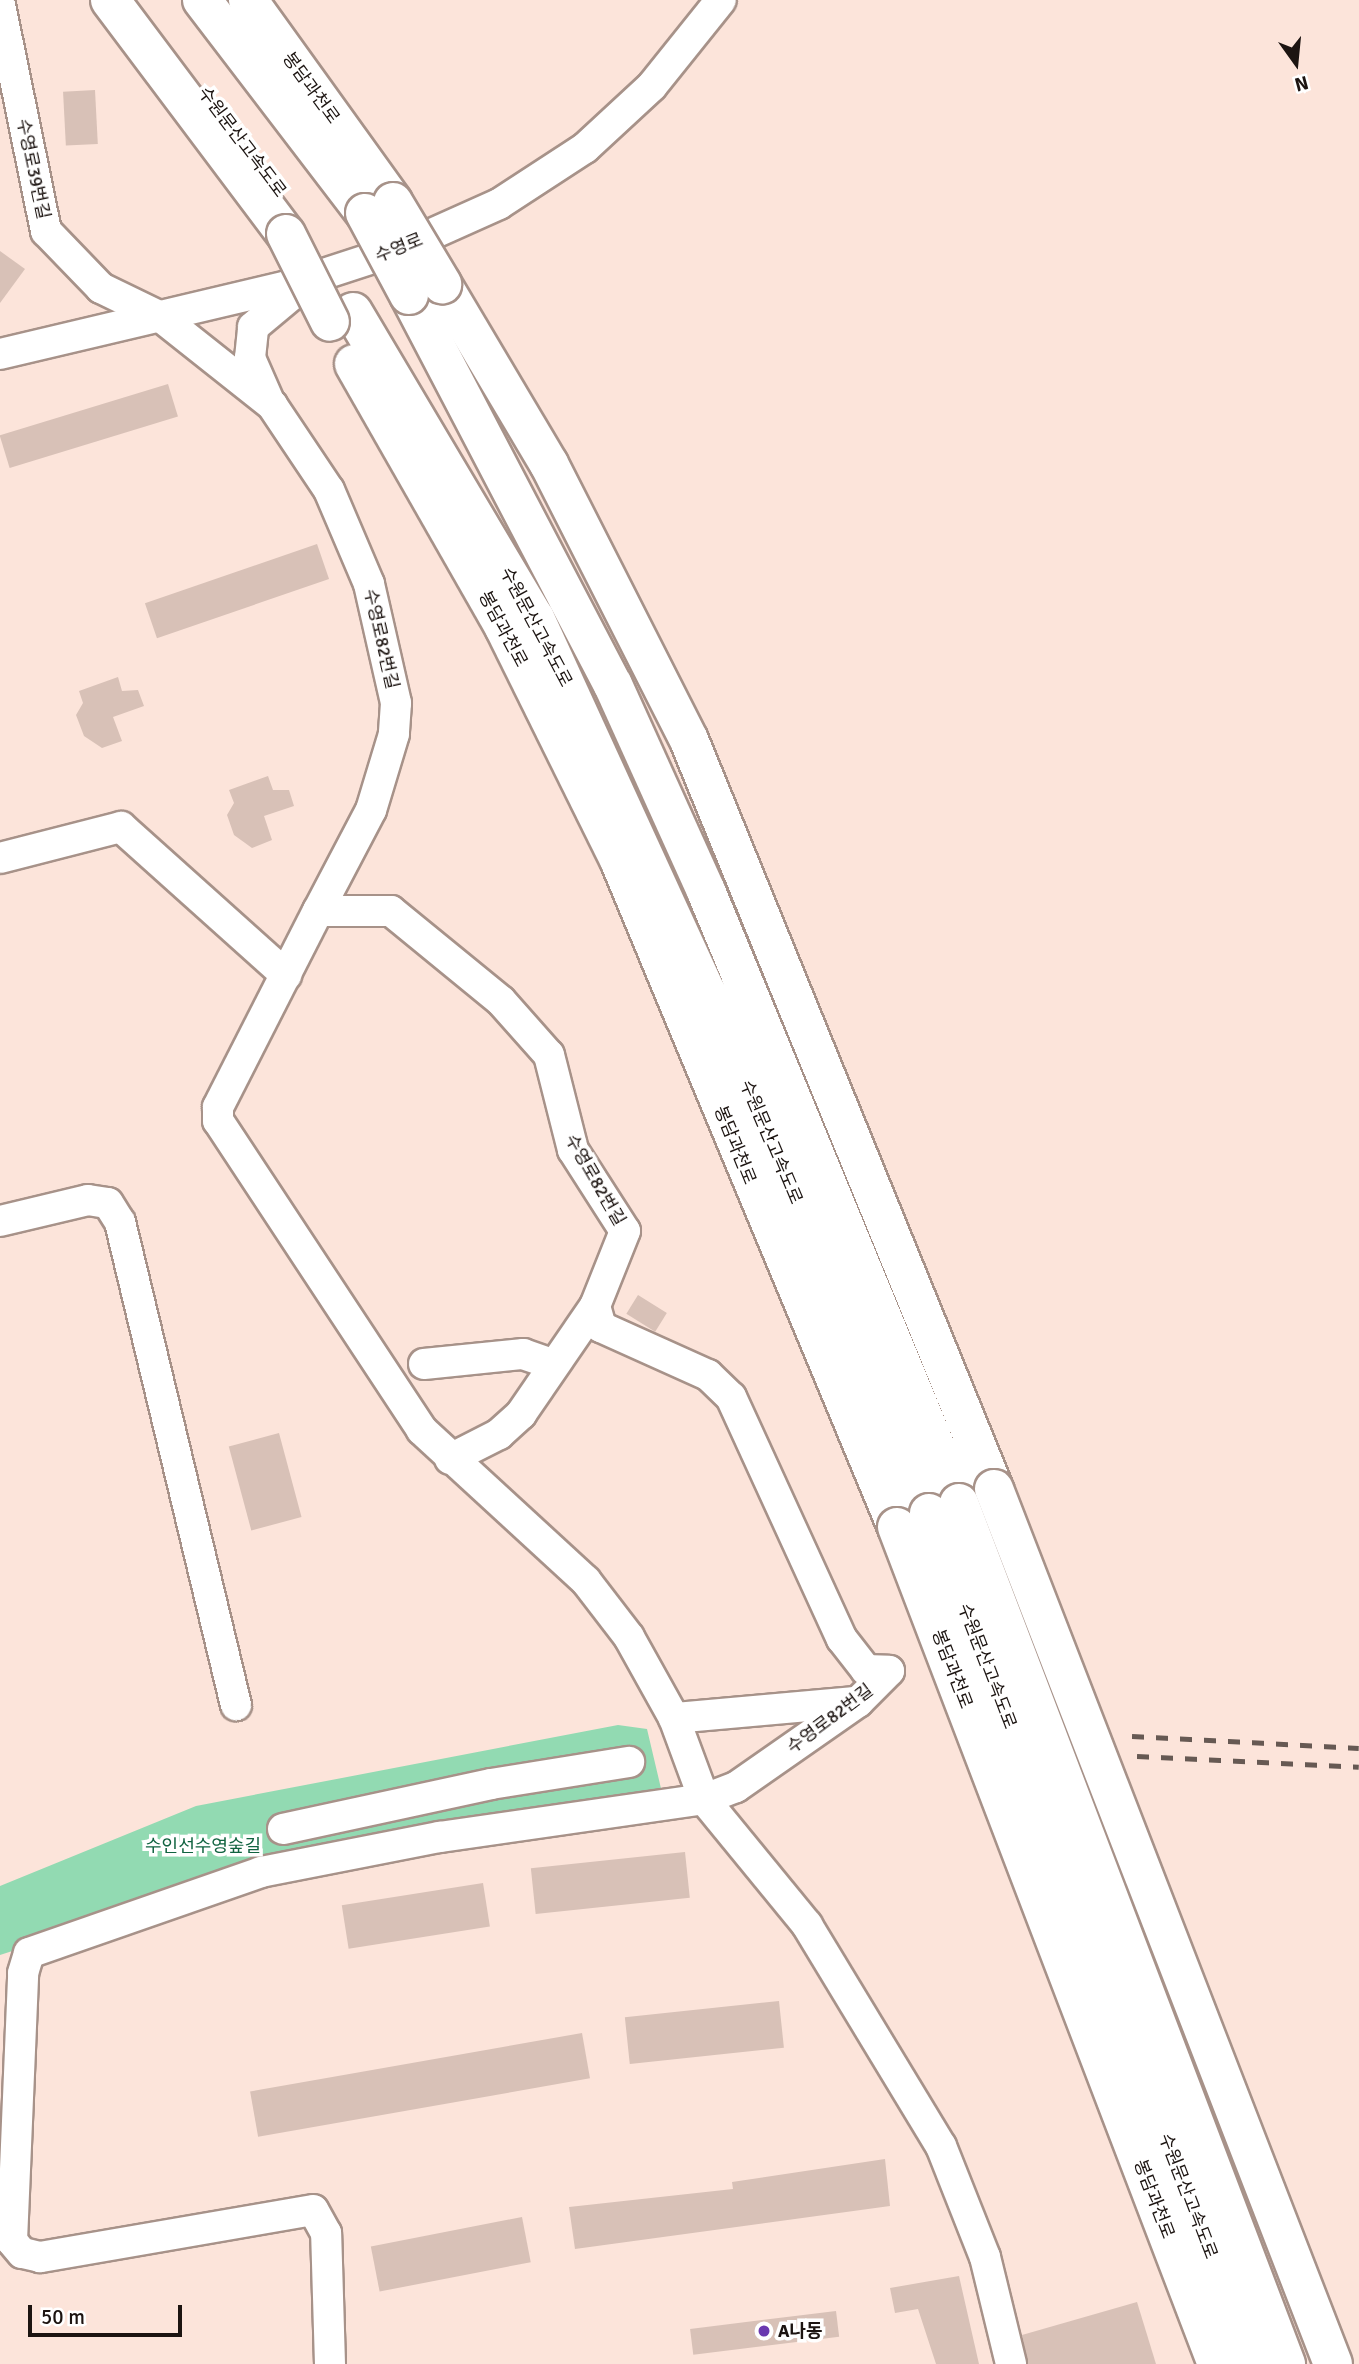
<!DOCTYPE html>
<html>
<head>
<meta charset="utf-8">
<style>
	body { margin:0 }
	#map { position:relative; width:1359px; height:2364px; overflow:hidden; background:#fce4da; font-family:Signika,"Noto Sans KR",sans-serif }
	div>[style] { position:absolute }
	.green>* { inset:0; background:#92dab2 }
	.building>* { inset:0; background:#d8c1b7; transform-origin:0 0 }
	.roads { filter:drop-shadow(2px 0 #a79289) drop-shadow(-2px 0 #a79289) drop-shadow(0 2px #a79289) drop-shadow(0 -2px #a79289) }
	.minor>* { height:30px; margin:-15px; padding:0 15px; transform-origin:15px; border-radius:15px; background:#fff }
	.highway>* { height:38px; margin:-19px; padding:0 19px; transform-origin:19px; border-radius:19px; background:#fff }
	.rail>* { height:5px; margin-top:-2.5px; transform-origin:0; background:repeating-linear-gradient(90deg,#665953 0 12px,transparent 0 24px) }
	.bridges { filter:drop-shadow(2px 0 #a79289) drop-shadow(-2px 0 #a79289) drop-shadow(0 2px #a79289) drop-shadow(0 -2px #a79289) }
	.highway-bridge>* { height:38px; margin:-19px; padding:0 19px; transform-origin:19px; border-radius:19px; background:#fff }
	.dots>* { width:19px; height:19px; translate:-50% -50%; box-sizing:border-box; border:4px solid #fff; border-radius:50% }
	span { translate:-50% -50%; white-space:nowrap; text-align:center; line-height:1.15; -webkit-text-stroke:7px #fff; paint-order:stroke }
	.street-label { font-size:18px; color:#1c1411 }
	.park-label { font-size:18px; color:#106340 }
	.poi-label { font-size:18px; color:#1c1411; font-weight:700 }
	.left { translate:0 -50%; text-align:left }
	.north { position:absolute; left:1261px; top:28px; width:70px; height:70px; -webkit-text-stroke:5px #fff; paint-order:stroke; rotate:165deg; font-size:19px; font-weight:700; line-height:28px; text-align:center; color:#1c1411 }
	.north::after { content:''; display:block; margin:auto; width:24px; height:32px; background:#1c1411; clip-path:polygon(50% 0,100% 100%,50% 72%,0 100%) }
	.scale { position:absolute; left:28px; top:2305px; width:154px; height:32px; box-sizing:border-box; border:4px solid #1c1411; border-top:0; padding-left:9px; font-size:21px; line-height:24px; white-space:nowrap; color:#1c1411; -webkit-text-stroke:5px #fff; paint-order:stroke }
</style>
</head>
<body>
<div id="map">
	<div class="green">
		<i style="clip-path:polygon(618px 1725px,647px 1729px,663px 1797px,327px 1849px,0 1955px,0 1886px,196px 1806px)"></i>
	</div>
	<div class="building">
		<i style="left:95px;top:90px;width:54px;height:32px;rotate:87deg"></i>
		<i style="clip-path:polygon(0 251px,25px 269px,0 303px)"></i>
		<i style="left:168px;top:384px;width:34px;height:176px;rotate:73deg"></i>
		<i style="left:317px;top:544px;width:37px;height:182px;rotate:71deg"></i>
		<i style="clip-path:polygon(118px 677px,122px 691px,138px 690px,144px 706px,113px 717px,122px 741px,102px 748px,84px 736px,76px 715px,83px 703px,79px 691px)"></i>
		<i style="clip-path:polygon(268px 776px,273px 790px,289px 790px,294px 806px,264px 816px,272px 840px,252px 848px,234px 835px,227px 815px,234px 803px,229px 790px)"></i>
		<i style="left:638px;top:1295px;width:34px;height:22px;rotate:32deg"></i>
		<i style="left:279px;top:1433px;width:87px;height:52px;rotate:75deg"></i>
		<i style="left:685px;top:1852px;width:46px;height:155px;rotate:84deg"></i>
		<i style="left:483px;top:1883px;width:44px;height:143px;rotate:81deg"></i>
		<i style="left:779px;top:2001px;width:47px;height:155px;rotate:84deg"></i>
		<i style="left:582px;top:2033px;width:46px;height:337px;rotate:80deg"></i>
		<i style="clip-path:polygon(885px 2159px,890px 2206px,575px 2249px,569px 2207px,733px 2189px,732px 2182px)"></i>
		<i style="left:522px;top:2217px;width:46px;height:154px;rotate:79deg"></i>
		<i style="clip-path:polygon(959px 2276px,979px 2364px,936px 2364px,918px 2309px,895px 2313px,890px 2288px)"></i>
		<i style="clip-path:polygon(1137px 2302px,1156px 2364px,1028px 2364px,1022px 2335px)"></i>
		<i style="left:836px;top:2311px;width:26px;height:147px;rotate:83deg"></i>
	</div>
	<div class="roads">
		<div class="minor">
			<i style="left:0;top:5px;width:231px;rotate:78.5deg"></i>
			<i style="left:46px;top:231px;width:79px;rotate:46deg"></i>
			<i style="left:101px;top:288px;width:67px;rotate:25.8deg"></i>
			<i style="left:161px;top:317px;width:142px;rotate:38.4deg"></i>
			<i style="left:272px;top:405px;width:102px;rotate:56.2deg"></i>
			<i style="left:329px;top:490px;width:102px;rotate:66.9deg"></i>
			<i style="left:369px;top:584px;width:122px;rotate:77.2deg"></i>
			<i style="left:396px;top:703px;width:31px;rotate:94deg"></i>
			<i style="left:394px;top:734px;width:79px;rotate:106.8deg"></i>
			<i style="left:371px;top:810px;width:114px;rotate:117.7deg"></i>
			<i style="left:318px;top:911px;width:73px"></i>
			<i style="left:391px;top:911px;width:142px;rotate:39.3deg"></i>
			<i style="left:501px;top:1001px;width:72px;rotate:48.4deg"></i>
			<i style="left:549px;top:1055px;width:98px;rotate:75.8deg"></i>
			<i style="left:573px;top:1150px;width:96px;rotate:57.3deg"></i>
			<i style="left:625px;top:1231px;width:81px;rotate:111.8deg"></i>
			<i style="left:595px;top:1306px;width:22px;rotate:74deg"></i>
			<i style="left:601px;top:1327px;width:117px;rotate:24.2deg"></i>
			<i style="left:708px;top:1375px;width:32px;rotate:44deg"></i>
			<i style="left:731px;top:1397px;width:266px;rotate:65.4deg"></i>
			<i style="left:842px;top:1639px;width:39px;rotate:52deg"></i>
			<i style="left:866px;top:1670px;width:23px;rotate:2deg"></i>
			<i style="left:889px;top:1671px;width:44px;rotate:135deg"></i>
			<i style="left:858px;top:1702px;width:149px;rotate:145.1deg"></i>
			<i style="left:736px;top:1787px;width:34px;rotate:159deg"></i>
			<i style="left:704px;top:1799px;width:86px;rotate:-110.3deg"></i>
			<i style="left:674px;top:1718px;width:93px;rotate:-119.1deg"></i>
			<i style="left:629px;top:1637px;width:71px;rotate:-127.5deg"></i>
			<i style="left:586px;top:1581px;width:223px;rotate:-137.4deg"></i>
			<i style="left:422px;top:1430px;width:370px;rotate:-123.4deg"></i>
			<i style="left:218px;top:1121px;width:14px;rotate:-90deg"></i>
			<i style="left:218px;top:1107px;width:220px;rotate:-63deg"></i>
			<i style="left:0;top:354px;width:295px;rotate:-13.3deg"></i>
			<i style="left:287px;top:286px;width:113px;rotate:-18.1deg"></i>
			<i style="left:394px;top:251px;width:115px;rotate:-24.1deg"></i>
			<i style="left:499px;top:204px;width:103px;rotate:-33.1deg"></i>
			<i style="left:585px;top:148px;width:91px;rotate:-42.8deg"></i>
			<i style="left:652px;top:86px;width:110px;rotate:-51.3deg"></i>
			<i style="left:268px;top:399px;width:45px;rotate:-113.7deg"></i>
			<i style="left:250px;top:358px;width:31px;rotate:-84deg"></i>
			<i style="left:253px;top:327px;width:55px;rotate:-39.8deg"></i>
			<i style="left:0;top:858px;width:125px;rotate:-14.4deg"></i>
			<i style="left:121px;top:827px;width:222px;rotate:41.9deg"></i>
			<i style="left:0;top:1221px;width:90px;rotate:-13.4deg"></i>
			<i style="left:88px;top:1200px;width:20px;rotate:9deg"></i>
			<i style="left:108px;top:1203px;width:22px;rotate:58deg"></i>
			<i style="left:120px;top:1222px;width:497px;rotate:76.5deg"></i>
			<i style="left:424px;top:1364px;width:100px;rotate:-5.8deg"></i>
			<i style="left:523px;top:1354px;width:31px;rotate:19deg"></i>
			<i style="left:450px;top:1459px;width:55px;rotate:-27deg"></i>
			<i style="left:499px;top:1434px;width:30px;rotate:-42deg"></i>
			<i style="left:521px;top:1414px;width:131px;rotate:-55.6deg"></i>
			<i style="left:674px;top:1718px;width:181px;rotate:-5.1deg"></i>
			<i style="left:283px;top:1829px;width:213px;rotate:-12.2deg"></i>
			<i style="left:491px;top:1784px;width:140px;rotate:-9.1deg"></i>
			<i style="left:330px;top:2364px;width:131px;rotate:-91.7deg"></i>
			<i style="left:326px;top:2233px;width:26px;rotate:-119deg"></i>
			<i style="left:313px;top:2210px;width:277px;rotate:170.2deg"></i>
			<i style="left:40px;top:2257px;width:18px;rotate:-167deg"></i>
			<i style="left:22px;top:2253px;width:16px;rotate:-130deg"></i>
			<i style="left:12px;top:2241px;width:268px;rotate:-87.6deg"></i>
			<i style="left:23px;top:1973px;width:21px;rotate:-73deg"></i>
			<i style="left:29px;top:1953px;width:246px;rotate:-19.2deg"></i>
			<i style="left:261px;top:1872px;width:182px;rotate:-11.1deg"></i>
			<i style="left:440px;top:1837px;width:267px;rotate:-8.2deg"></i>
			<i style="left:704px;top:1799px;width:163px;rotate:50.7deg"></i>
			<i style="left:807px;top:1925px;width:258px;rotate:58.8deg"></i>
			<i style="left:941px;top:2146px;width:119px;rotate:68.4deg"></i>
			<i style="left:985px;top:2257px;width:110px;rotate:76.3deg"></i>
		</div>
		<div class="highway">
			<i style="left:110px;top:0;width:293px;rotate:53.1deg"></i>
			<i style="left:202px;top:0;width:268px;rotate:52.6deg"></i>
			<i style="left:248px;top:0;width:249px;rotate:54.3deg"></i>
			<i style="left:442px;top:284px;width:209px;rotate:59.3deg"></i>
			<i style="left:549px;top:464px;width:309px;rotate:63.1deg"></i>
			<i style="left:689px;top:740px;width:809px;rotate:67.84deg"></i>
			<i style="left:409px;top:295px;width:440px;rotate:62.4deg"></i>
			<i style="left:613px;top:685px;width:226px;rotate:65.7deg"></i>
			<i style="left:706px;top:891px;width:662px;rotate:67.54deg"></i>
			<i style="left:353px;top:312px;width:356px;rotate:59.3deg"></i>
			<i style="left:535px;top:618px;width:413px;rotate:65.4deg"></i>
			<i style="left:707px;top:993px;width:565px;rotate:66.88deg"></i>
			<i style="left:354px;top:364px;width:303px;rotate:60.3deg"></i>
			<i style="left:504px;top:627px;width:262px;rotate:63.7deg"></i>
			<i style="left:620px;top:862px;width:720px;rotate:67.39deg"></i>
		</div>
	</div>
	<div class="rail">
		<i style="left:1132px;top:1736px;width:227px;rotate:3deg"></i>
		<i style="left:1137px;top:1756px;width:222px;rotate:2.8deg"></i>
	</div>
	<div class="bridges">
		<div class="highway-bridge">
			<i style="left:393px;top:202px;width:96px;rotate:59.1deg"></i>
			<i style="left:365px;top:213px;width:93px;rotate:61.8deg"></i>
			<i style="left:286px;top:234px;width:98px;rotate:63.4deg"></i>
			<i style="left:994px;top:1489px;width:938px;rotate:68.82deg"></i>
			<i style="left:959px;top:1503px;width:921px;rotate:69.2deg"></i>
			<i style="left:929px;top:1513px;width:910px;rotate:69.22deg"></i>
			<i style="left:897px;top:1527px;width:896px;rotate:69.08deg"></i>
		</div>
	</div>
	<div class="dots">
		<i style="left:764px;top:2331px;background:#6a39b0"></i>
	</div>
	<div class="street-label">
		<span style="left:311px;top:88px;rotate:54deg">봉담과천로</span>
		<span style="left:242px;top:142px;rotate:53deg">수원문산고속도로</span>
		<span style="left:33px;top:169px;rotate:78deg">수영로39번길</span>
		<span style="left:399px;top:248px;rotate:-22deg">수영로</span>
		<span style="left:536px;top:627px;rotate:62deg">수원문산고속도로</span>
		<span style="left:503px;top:629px;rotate:62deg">봉담과천로</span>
		<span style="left:381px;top:639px;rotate:77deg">수영로82번길</span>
		<span style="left:771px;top:1142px;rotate:67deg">수원문산고속도로</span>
		<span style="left:735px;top:1145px;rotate:68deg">봉담과천로</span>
		<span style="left:595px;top:1180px;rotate:60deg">수영로82번길</span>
		<span style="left:987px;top:1666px;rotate:69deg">수원문산고속도로</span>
		<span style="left:952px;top:1669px;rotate:69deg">봉담과천로</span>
		<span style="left:830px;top:1719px;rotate:-37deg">수영로82번길</span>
		<span style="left:1188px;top:2196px;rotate:69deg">수원문산고속도로</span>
		<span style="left:1154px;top:2199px;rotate:69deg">봉담과천로</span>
	</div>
	<div class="park-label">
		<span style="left:203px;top:1846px">수인선수영숲길</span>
	</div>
	<div class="poi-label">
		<span class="left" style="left:778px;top:2331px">A나동</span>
	</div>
	<div class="north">N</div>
	<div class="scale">50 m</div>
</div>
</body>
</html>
